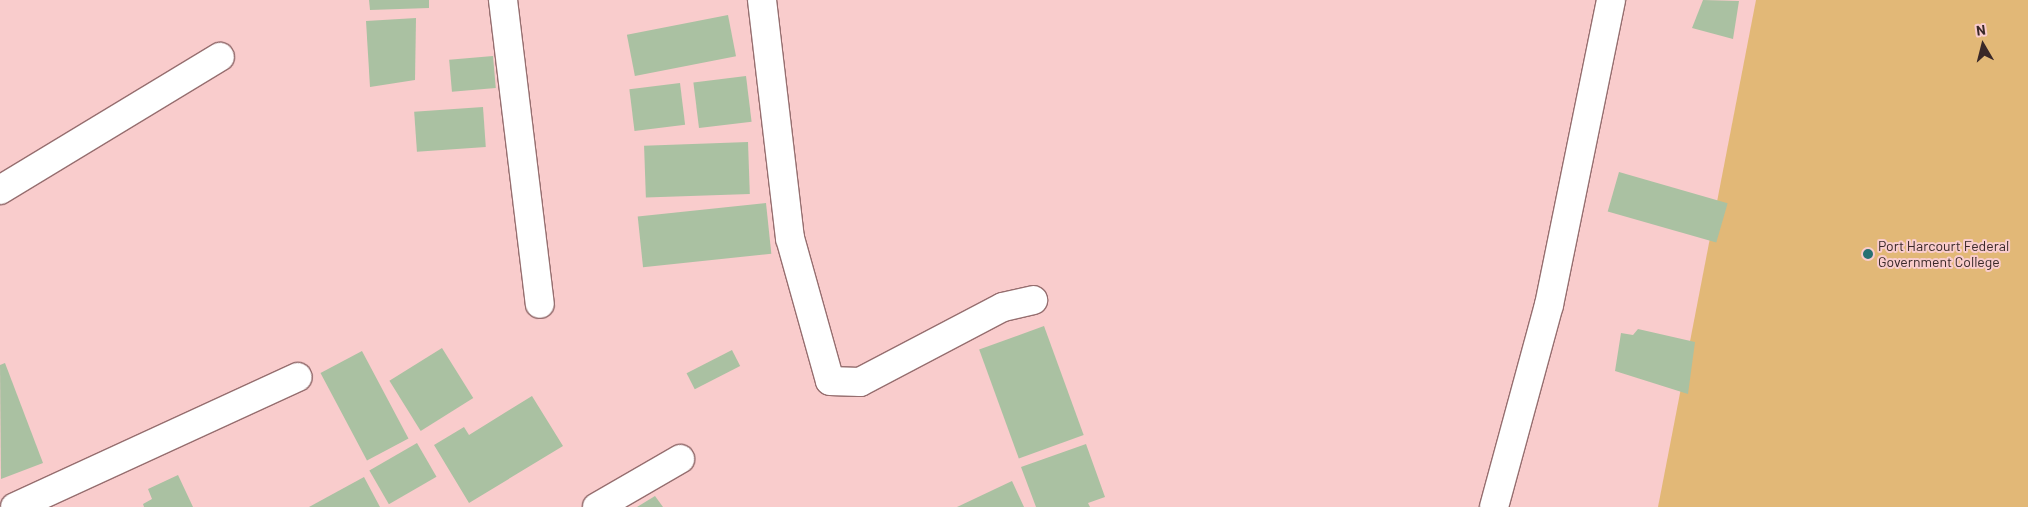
<!DOCTYPE html>
<html>
<head>
<meta charset="utf-8">
<style>
	body { margin:0 }
	#map { position:relative; width:2028px; height:507px; overflow:hidden; background:#f9cccc; font-family:Barlow,sans-serif }
	div>[style] { position:absolute }
	.green>* { inset:0; background:#e2b877 }
	.building>* { inset:0; background:#aac1a2; transform-origin:0 0 }
	.roads { filter:drop-shadow(1px 0 #966e6f) drop-shadow(-1px 0 #966e6f) drop-shadow(0 1px #966e6f) drop-shadow(0 -1px #966e6f) }
	.street>* { height:28px; margin:-14px; padding:0 14px; transform-origin:14px; border-radius:14px; background:#fff }
	.dots>* { width:14px; height:14px; translate:-50% -50%; box-sizing:border-box; border:2px solid #f9cccc; border-radius:50% }
	span { translate:-50% -50%; white-space:nowrap; text-align:center; line-height:1.15; -webkit-text-stroke:4px #f9cccc; paint-order:stroke }
	.poi-label { font-size:14px; color:#392828 }
	.left { translate:0 -50%; text-align:left }
	.north { position:absolute; left:1958px; top:20px; width:50px; height:50px; -webkit-text-stroke:4px #f9cccc; paint-order:stroke; rotate:352deg; font-size:14px; font-weight:700; line-height:20px; text-align:center; color:#392828 }
	.north::after { content:''; display:block; margin:auto; width:18px; height:22px; background:#392828; clip-path:polygon(50% 0,100% 100%,50% 72%,0 100%) }
</style>
</head>
<body>
<div id="map">
	<div class="green">
		<i style="clip-path:polygon(1756px 0,2028px 0,2028px 507px,1658px 507px)"></i>
	</div>
	<div class="building">
		<i style="clip-path:polygon(369px 0,429px 0,429px 8px,370px 10px)"></i>
		<i style="clip-path:polygon(1703px 0,1739px 1px,1733px 39px,1692px 28px)"></i>
		<i style="left:728px;top:15px;width:42px;height:103px;rotate:79deg"></i>
		<i style="clip-path:polygon(416px 18px,415px 80px,370px 87px,366px 21px)"></i>
		<i style="left:493px;top:56px;width:32px;height:44px;rotate:85deg"></i>
		<i style="left:746px;top:76px;width:46px;height:53px;rotate:83deg"></i>
		<i style="left:680px;top:83px;width:42px;height:51px;rotate:83deg"></i>
		<i style="left:483px;top:107px;width:40px;height:69px;rotate:86deg"></i>
		<i style="left:748px;top:142px;width:52px;height:104px;rotate:88deg"></i>
		<i style="left:1619px;top:172px;width:113px;height:41px;rotate:16deg"></i>
		<i style="left:766px;top:203px;width:51px;height:129px;rotate:84deg"></i>
		<i style="left:1044px;top:326px;width:116px;height:69px;rotate:70deg"></i>
		<i style="clip-path:polygon(1638px 329px,1695px 342px,1688px 394px,1615px 371px,1621px 333px,1633px 335px)"></i>
		<i style="left:442px;top:348px;width:59px;height:62px;rotate:58deg"></i>
		<i style="left:732px;top:350px;width:18px;height:51px;rotate:63deg"></i>
		<i style="left:362px;top:351px;width:99px;height:47px;rotate:62deg"></i>
		<i style="clip-path:polygon(5px 363px,43px 463px,1px 479px,0 365px)"></i>
		<i style="clip-path:polygon(532px 396px,563px 446px,469px 503px,434px 445px,464px 427px,469px 435px)"></i>
		<i style="left:417px;top:443px;width:39px;height:55px;rotate:60deg"></i>
		<i style="clip-path:polygon(1086px 444px,1105px 497px,1088px 503px,1090px 507px,1036px 507px,1021px 467px)"></i>
		<i style="clip-path:polygon(178px 475px,193px 507px,144px 507px,143px 504px,152px 499px,148px 489px)"></i>
		<i style="clip-path:polygon(364px 477px,380px 507px,309px 507px)"></i>
		<i style="clip-path:polygon(1012px 481px,1024px 507px,957px 507px)"></i>
		<i style="clip-path:polygon(655px 496px,663px 507px,637px 507px)"></i>
	</div>
	<div class="roads">
		<div class="street">
			<i style="left:503px;top:0;width:306px;rotate:83.1deg"></i>
			<i style="left:762px;top:0;width:240px;rotate:83.3deg"></i>
			<i style="left:790px;top:238px;width:148px;rotate:74.4deg"></i>
			<i style="left:830px;top:381px;width:30px;rotate:2deg"></i>
			<i style="left:860px;top:382px;width:161px;rotate:-27.7deg"></i>
			<i style="left:1003px;top:307px;width:31px;rotate:-13deg"></i>
			<i style="left:0;top:190px;width:257px;rotate:-31.2deg"></i>
			<i style="left:15px;top:507px;width:311px;rotate:-24.7deg"></i>
			<i style="left:597px;top:507px;width:96px;rotate:-30deg"></i>
			<i style="left:1494px;top:507px;width:209px;rotate:-74.8deg"></i>
			<i style="left:1549px;top:305px;width:311px;rotate:-78.5deg"></i>
		</div>
	</div>
	<div class="dots">
		<i style="left:1868px;top:254px;background:#267173"></i>
	</div>
	<div class="poi-label">
		<span class="left" style="left:1878px;top:254px">Port Harcourt Federal<br>Government College</span>
	</div>
	<div class="north">N</div>
</div>
</body>
</html>
